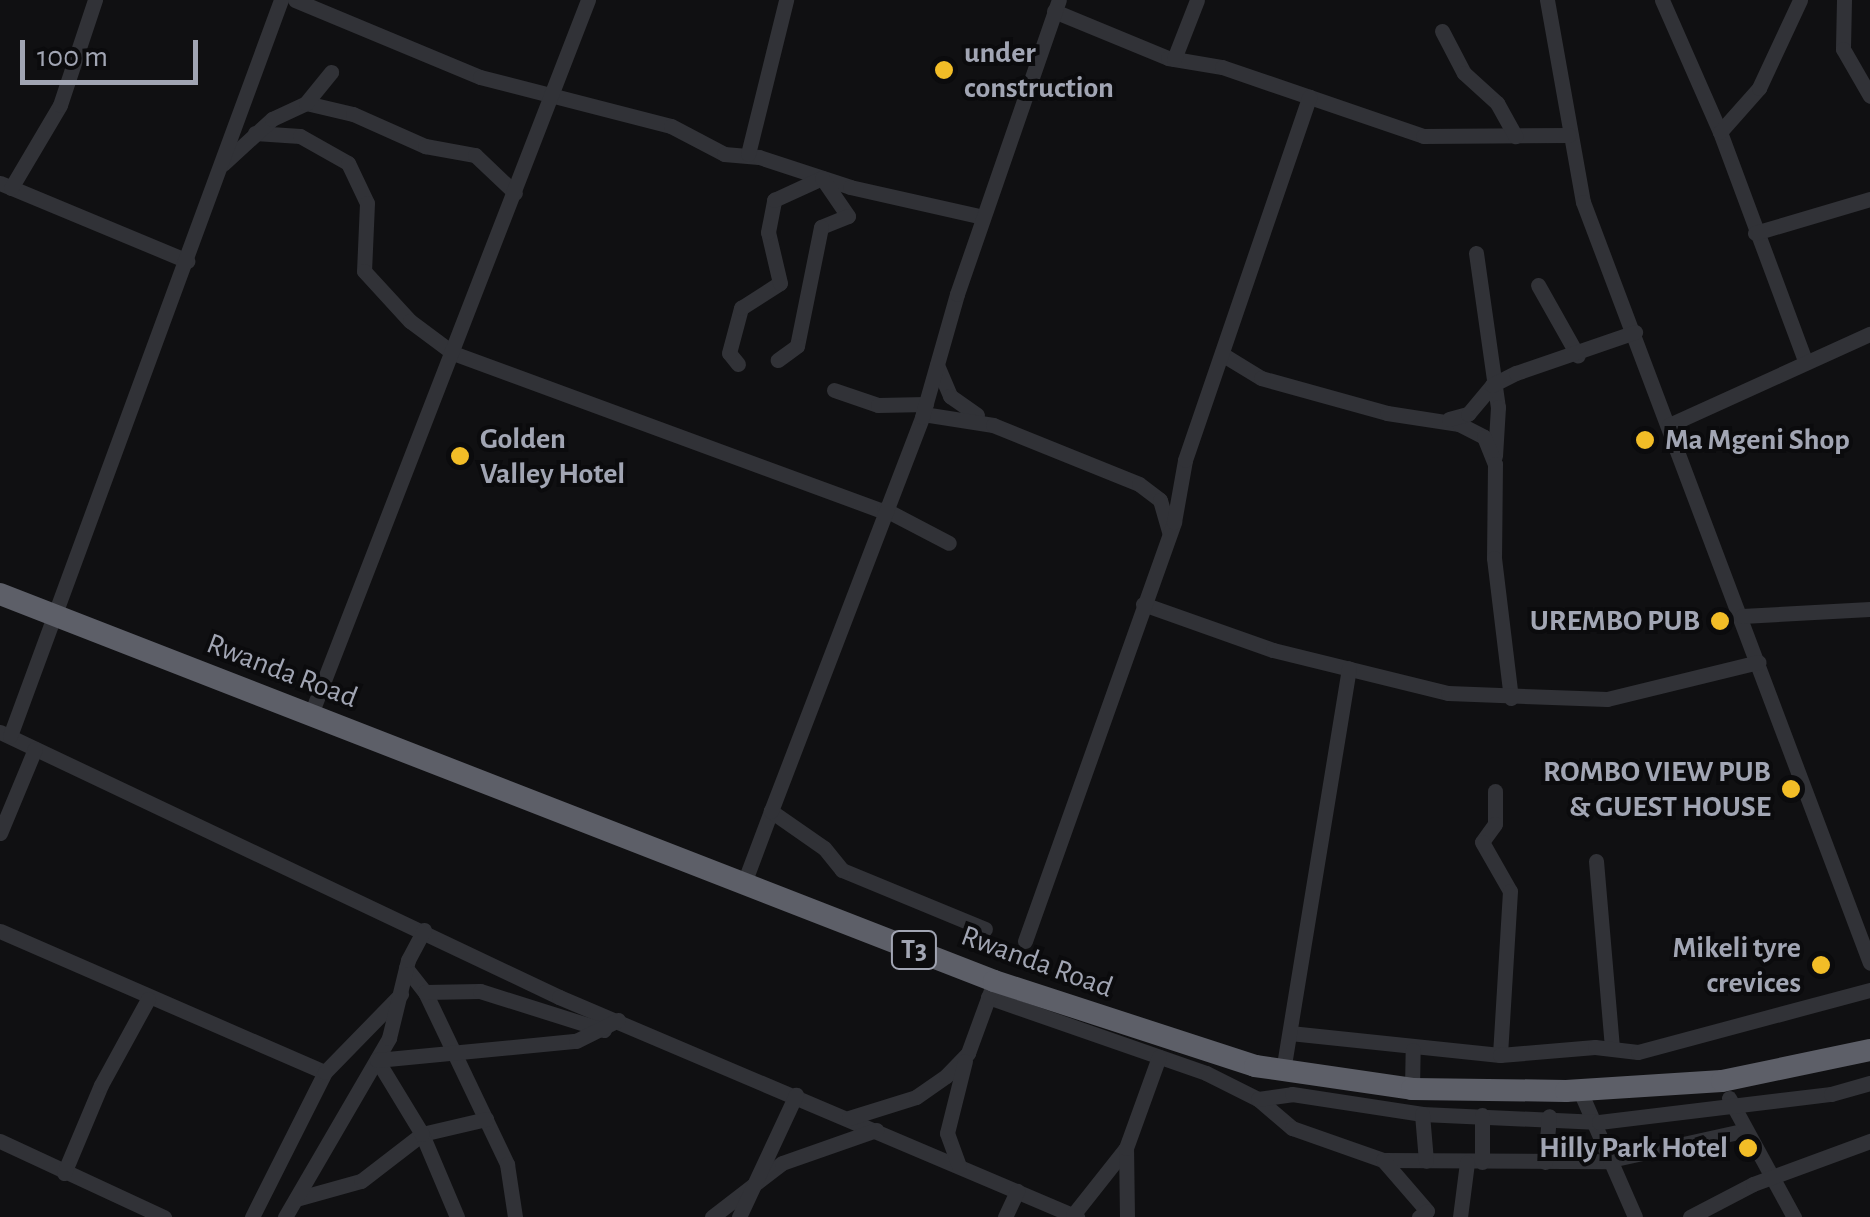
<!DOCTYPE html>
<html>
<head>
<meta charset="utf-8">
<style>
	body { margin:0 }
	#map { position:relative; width:1870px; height:1217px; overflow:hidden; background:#101012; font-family:"Alegreya Sans",sans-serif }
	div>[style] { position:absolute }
	.minor>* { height:15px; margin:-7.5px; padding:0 7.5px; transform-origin:7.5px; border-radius:7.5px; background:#313237 }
	.highway>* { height:22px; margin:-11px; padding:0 11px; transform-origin:11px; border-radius:11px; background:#5d5f68 }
	.dots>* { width:28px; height:28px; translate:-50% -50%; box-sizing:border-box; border:5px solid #0b0b0d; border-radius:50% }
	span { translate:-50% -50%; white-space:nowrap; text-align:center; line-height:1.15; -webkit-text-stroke:8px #0b0b0d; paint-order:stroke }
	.shield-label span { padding:2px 8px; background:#0b0b0d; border:2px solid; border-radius:8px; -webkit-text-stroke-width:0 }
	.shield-label { font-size:28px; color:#a1a5b3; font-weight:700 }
	.poi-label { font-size:30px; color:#a1a5b3; font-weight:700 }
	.left { translate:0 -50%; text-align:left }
	.right { translate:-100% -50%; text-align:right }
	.street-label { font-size:30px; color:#a1a5b3 }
	.scale { position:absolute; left:20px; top:40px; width:178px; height:45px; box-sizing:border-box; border:5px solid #a1a5b3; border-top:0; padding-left:12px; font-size:30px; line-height:35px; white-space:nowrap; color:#a1a5b3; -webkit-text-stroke:8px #0b0b0d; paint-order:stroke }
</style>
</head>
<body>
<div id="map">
	<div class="minor">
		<i style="left:295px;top:0;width:200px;rotate:22.6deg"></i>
		<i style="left:480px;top:77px;width:197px;rotate:14.4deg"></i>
		<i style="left:671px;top:126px;width:60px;rotate:27.8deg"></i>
		<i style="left:724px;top:154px;width:35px;rotate:5deg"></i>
		<i style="left:759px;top:157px;width:96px;rotate:18.2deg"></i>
		<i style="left:850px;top:187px;width:136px;rotate:12.7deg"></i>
		<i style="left:1547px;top:0;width:205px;rotate:79.9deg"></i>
		<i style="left:1583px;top:202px;width:813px;rotate:69.34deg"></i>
		<i style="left:1662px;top:0;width:144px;rotate:66.3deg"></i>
		<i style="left:1720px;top:132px;width:244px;rotate:69.6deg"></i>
		<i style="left:1844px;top:0;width:49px;rotate:91.2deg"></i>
		<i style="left:1843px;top:49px;width:54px;rotate:60.1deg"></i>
		<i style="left:1054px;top:11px;width:123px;rotate:22.4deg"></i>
		<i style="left:1168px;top:58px;width:55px;rotate:9.5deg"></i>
		<i style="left:1222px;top:67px;width:213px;rotate:18.9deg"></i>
		<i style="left:1423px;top:136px;width:146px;rotate:-0.4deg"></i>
		<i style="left:1442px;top:31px;width:47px;rotate:62.4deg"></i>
		<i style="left:1464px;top:73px;width:45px;rotate:42.3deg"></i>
		<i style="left:1497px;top:103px;width:38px;rotate:61deg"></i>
		<i style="left:1174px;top:59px;width:63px;rotate:-68.7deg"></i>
		<i style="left:306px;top:103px;width:48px;rotate:13.2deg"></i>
		<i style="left:353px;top:114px;width:79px;rotate:24deg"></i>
		<i style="left:425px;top:146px;width:51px;rotate:10.2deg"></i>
		<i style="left:475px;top:155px;width:55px;rotate:43.5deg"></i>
		<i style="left:1720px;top:132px;width:59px;rotate:-48.4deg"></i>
		<i style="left:1759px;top:88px;width:97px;rotate:-65deg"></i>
		<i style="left:255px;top:133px;width:45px;rotate:3.8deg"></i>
		<i style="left:300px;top:136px;width:55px;rotate:29.4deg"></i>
		<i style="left:348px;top:163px;width:44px;rotate:64.6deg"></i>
		<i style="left:367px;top:203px;width:68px;rotate:92.5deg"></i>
		<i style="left:364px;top:271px;width:68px;rotate:47.4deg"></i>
		<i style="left:410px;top:321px;width:54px;rotate:36.7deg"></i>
		<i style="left:453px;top:353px;width:458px;rotate:20.2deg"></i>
		<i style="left:748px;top:154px;width:159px;rotate:-76.1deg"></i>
		<i style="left:223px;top:164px;width:67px;rotate:-42.6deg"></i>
		<i style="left:272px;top:119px;width:38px;rotate:-25deg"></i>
		<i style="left:306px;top:103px;width:40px;rotate:-51deg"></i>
		<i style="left:0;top:183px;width:203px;rotate:22.6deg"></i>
		<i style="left:11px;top:188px;width:96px;rotate:-59.4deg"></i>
		<i style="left:60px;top:105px;width:111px;rotate:-71.6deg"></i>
		<i style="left:1755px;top:233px;width:120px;rotate:-16.5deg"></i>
		<i style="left:1476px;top:253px;width:156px;rotate:81.9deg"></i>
		<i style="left:1498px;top:407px;width:49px;rotate:93.5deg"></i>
		<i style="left:1538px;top:285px;width:81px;rotate:60.6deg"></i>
		<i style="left:1225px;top:356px;width:42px;rotate:31.4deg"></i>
		<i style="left:1261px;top:378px;width:131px;rotate:15.5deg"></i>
		<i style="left:1387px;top:413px;width:73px;rotate:8.7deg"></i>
		<i style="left:1459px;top:424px;width:28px;rotate:27deg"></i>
		<i style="left:1484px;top:437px;width:29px;rotate:68deg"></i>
		<i style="left:1495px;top:464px;width:94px;rotate:90.6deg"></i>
		<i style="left:1494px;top:558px;width:141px;rotate:83.1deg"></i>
		<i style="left:738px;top:364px;width:14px;rotate:-129deg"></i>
		<i style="left:729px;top:353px;width:47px;rotate:-75.1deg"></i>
		<i style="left:741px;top:308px;width:46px;rotate:-32.7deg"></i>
		<i style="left:780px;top:283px;width:52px;rotate:-103.2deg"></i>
		<i style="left:768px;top:232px;width:33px;rotate:-79deg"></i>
		<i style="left:774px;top:200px;width:53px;rotate:-24.6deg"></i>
		<i style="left:822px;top:178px;width:46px;rotate:55.6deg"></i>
		<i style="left:848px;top:216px;width:29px;rotate:158deg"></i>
		<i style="left:821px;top:227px;width:121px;rotate:101.4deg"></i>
		<i style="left:797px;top:346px;width:24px;rotate:144deg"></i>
		<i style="left:937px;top:365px;width:34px;rotate:67deg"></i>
		<i style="left:950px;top:396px;width:33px;rotate:35deg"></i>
		<i style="left:834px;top:390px;width:46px;rotate:18.8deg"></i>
		<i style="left:878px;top:405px;width:48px;rotate:-1.2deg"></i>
		<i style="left:923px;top:414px;width:71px;rotate:8.9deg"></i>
		<i style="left:993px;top:425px;width:157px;rotate:22deg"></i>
		<i style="left:1139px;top:484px;width:26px;rotate:37deg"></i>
		<i style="left:1160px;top:500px;width:33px;rotate:74deg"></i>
		<i style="left:1449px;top:419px;width:20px;rotate:-15deg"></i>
		<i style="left:1468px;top:414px;width:38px;rotate:-50deg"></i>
		<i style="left:1492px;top:385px;width:27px;rotate:-27deg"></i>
		<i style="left:1516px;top:373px;width:126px;rotate:-19deg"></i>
		<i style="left:1669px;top:425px;width:221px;rotate:-24.4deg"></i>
		<i style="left:884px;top:509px;width:73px;rotate:27.6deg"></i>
		<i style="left:1143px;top:604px;width:138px;rotate:19.5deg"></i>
		<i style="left:1273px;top:650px;width:180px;rotate:13.8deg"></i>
		<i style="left:1448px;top:693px;width:159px;rotate:2.2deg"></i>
		<i style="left:1607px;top:699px;width:156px;rotate:-13.7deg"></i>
		<i style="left:1742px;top:616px;width:128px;rotate:-3.1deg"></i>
		<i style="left:311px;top:714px;width:766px;rotate:-68.8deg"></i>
		<i style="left:0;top:732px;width:619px;rotate:25.36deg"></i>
		<i style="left:559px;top:997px;width:563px;rotate:23.01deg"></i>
		<i style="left:10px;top:736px;width:784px;rotate:-69.79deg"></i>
		<i style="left:1495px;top:791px;width:33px;rotate:90deg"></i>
		<i style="left:1495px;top:824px;width:22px;rotate:126deg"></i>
		<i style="left:1482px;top:842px;width:56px;rotate:60.3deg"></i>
		<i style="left:1510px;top:891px;width:164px;rotate:93.5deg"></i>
		<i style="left:0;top:833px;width:91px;rotate:-67.4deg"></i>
		<i style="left:1596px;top:861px;width:188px;rotate:85.1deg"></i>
		<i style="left:744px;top:883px;width:77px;rotate:-69.4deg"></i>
		<i style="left:985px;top:929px;width:155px;rotate:-157.6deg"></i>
		<i style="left:842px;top:870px;width:28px;rotate:-129deg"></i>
		<i style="left:824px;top:848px;width:65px;rotate:-145.1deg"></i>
		<i style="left:771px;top:811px;width:422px;rotate:-69deg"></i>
		<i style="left:922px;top:417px;width:128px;rotate:-74.1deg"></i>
		<i style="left:957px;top:294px;width:311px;rotate:-70.9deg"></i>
		<i style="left:0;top:931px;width:354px;rotate:23.5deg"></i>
		<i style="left:1025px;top:941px;width:445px;rotate:-70.4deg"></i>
		<i style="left:1174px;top:522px;width:63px;rotate:-79.9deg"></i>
		<i style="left:1185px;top:460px;width:384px;rotate:-71.1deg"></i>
		<i style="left:406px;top:968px;width:31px;rotate:52deg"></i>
		<i style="left:425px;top:992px;width:191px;rotate:64.5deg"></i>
		<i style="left:507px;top:1164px;width:54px;rotate:81.4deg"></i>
		<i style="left:425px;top:992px;width:55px;rotate:-1deg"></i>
		<i style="left:480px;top:991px;width:130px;rotate:17.5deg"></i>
		<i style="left:988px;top:997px;width:231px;rotate:19.2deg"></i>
		<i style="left:1206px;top:1073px;width:58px;rotate:26.6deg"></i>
		<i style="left:1258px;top:1099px;width:45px;rotate:40.5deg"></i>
		<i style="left:1292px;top:1128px;width:96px;rotate:19.4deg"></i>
		<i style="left:1383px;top:1160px;width:223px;rotate:0.3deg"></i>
		<i style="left:1606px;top:1161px;width:139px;rotate:-12.4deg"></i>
		<i style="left:1290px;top:1033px;width:211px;rotate:6deg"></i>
		<i style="left:1500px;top:1055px;width:95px;rotate:-4.8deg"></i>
		<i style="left:1595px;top:1047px;width:43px;rotate:6.6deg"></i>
		<i style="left:1638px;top:1052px;width:240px;rotate:-15deg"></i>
		<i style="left:1283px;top:1071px;width:408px;rotate:-80.7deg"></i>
		<i style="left:1412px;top:1089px;width:39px;rotate:-89deg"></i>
		<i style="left:1580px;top:1091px;width:137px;rotate:66.4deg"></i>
		<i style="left:1729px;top:1098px;width:136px;rotate:61.4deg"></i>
		<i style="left:1258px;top:1099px;width:34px;rotate:-8deg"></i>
		<i style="left:1292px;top:1094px;width:132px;rotate:8.7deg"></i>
		<i style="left:1422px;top:1114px;width:177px;rotate:2.6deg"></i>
		<i style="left:1599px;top:1122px;width:234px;rotate:-6.9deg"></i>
		<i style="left:1831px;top:1094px;width:41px;rotate:-15.8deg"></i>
		<i style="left:1422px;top:1114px;width:47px;rotate:85.1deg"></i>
		<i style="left:849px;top:1118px;width:70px;rotate:-17.4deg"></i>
		<i style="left:916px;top:1097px;width:37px;rotate:-35deg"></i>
		<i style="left:946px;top:1076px;width:32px;rotate:-46deg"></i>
		<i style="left:968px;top:1053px;width:67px;rotate:-69.9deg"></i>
		<i style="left:0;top:1141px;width:181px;rotate:24.9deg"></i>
		<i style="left:1383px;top:1160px;width:67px;rotate:49.2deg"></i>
		<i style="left:1427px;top:1211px;width:10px;rotate:143deg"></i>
		<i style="left:1482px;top:1162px;width:47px;rotate:-90deg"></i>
		<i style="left:1545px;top:1162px;width:46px;rotate:-85deg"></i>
		<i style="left:959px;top:1166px;width:35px;rotate:-110deg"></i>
		<i style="left:947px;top:1133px;width:74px;rotate:-76deg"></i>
		<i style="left:64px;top:1173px;width:95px;rotate:-67.2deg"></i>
		<i style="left:101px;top:1085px;width:98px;rotate:-61.3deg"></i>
		<i style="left:296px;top:1199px;width:67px;rotate:-15.5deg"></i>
		<i style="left:361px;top:1181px;width:77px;rotate:-37.6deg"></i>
		<i style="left:422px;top:1134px;width:66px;rotate:-13.2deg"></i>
		<i style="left:1073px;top:1215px;width:85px;rotate:-51.7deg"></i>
		<i style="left:252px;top:1217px;width:162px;rotate:-63.3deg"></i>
		<i style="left:325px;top:1072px;width:109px;rotate:-45.7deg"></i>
		<i style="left:285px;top:1217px;width:207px;rotate:-59.8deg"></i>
		<i style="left:389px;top:1038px;width:80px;rotate:-76.3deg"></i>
		<i style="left:408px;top:960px;width:34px;rotate:-62deg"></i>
		<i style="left:457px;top:1217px;width:90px;rotate:-112.9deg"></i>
		<i style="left:422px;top:1134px;width:87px;rotate:-121.3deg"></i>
		<i style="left:377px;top:1060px;width:200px;rotate:-5.5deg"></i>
		<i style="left:576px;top:1041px;width:47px;rotate:-26.6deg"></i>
		<i style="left:712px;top:1217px;width:88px;rotate:-37.6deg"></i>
		<i style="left:782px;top:1163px;width:100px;rotate:-19.3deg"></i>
		<i style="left:739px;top:1217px;width:135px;rotate:-65deg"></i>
		<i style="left:1005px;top:1217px;width:29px;rotate:-65deg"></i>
		<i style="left:1127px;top:1217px;width:69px;rotate:-90.8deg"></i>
		<i style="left:1126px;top:1148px;width:97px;rotate:-70.1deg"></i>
		<i style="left:1460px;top:1217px;width:55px;rotate:-82.7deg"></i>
		<i style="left:1690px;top:1217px;width:71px;rotate:-27.6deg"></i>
		<i style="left:1753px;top:1184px;width:125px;rotate:-20.2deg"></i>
	</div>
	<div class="highway">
		<i style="left:0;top:594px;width:1067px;rotate:21.27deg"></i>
		<i style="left:994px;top:981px;width:274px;rotate:18deg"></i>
		<i style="left:1255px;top:1066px;width:159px;rotate:8.3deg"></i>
		<i style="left:1412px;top:1089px;width:154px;rotate:0.7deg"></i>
		<i style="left:1566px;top:1091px;width:156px;rotate:-3.7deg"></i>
		<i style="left:1722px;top:1081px;width:151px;rotate:-11.8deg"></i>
	</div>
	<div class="dots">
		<i style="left:944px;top:70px;background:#f2bd27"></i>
		<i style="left:1645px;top:440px;background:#f2bd27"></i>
		<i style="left:460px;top:456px;background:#f2bd27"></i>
		<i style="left:1720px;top:621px;background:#f2bd27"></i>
		<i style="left:1791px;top:789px;background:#f2bd27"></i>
		<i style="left:1821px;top:965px;background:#f2bd27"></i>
		<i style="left:1748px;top:1148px;background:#f2bd27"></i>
	</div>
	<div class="shield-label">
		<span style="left:914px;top:950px">T3</span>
	</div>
	<div class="poi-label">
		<span class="left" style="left:964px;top:70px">under<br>construction</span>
		<span class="left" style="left:480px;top:456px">Golden<br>Valley Hotel</span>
		<span class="left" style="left:1665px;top:440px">Ma Mgeni Shop</span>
		<span class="right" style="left:1700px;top:621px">UREMBO PUB</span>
		<span class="right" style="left:1771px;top:789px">ROMBO VIEW PUB<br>&amp; GUEST HOUSE</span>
		<span class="right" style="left:1801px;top:965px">Mikeli tyre<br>crevices</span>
		<span class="right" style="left:1728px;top:1148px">Hilly Park Hotel</span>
	</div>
	<div class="street-label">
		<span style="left:282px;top:671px;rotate:21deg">Rwanda Road</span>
		<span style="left:1037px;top:962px;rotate:20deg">Rwanda Road</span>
	</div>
	<div class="scale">100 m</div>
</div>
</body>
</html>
